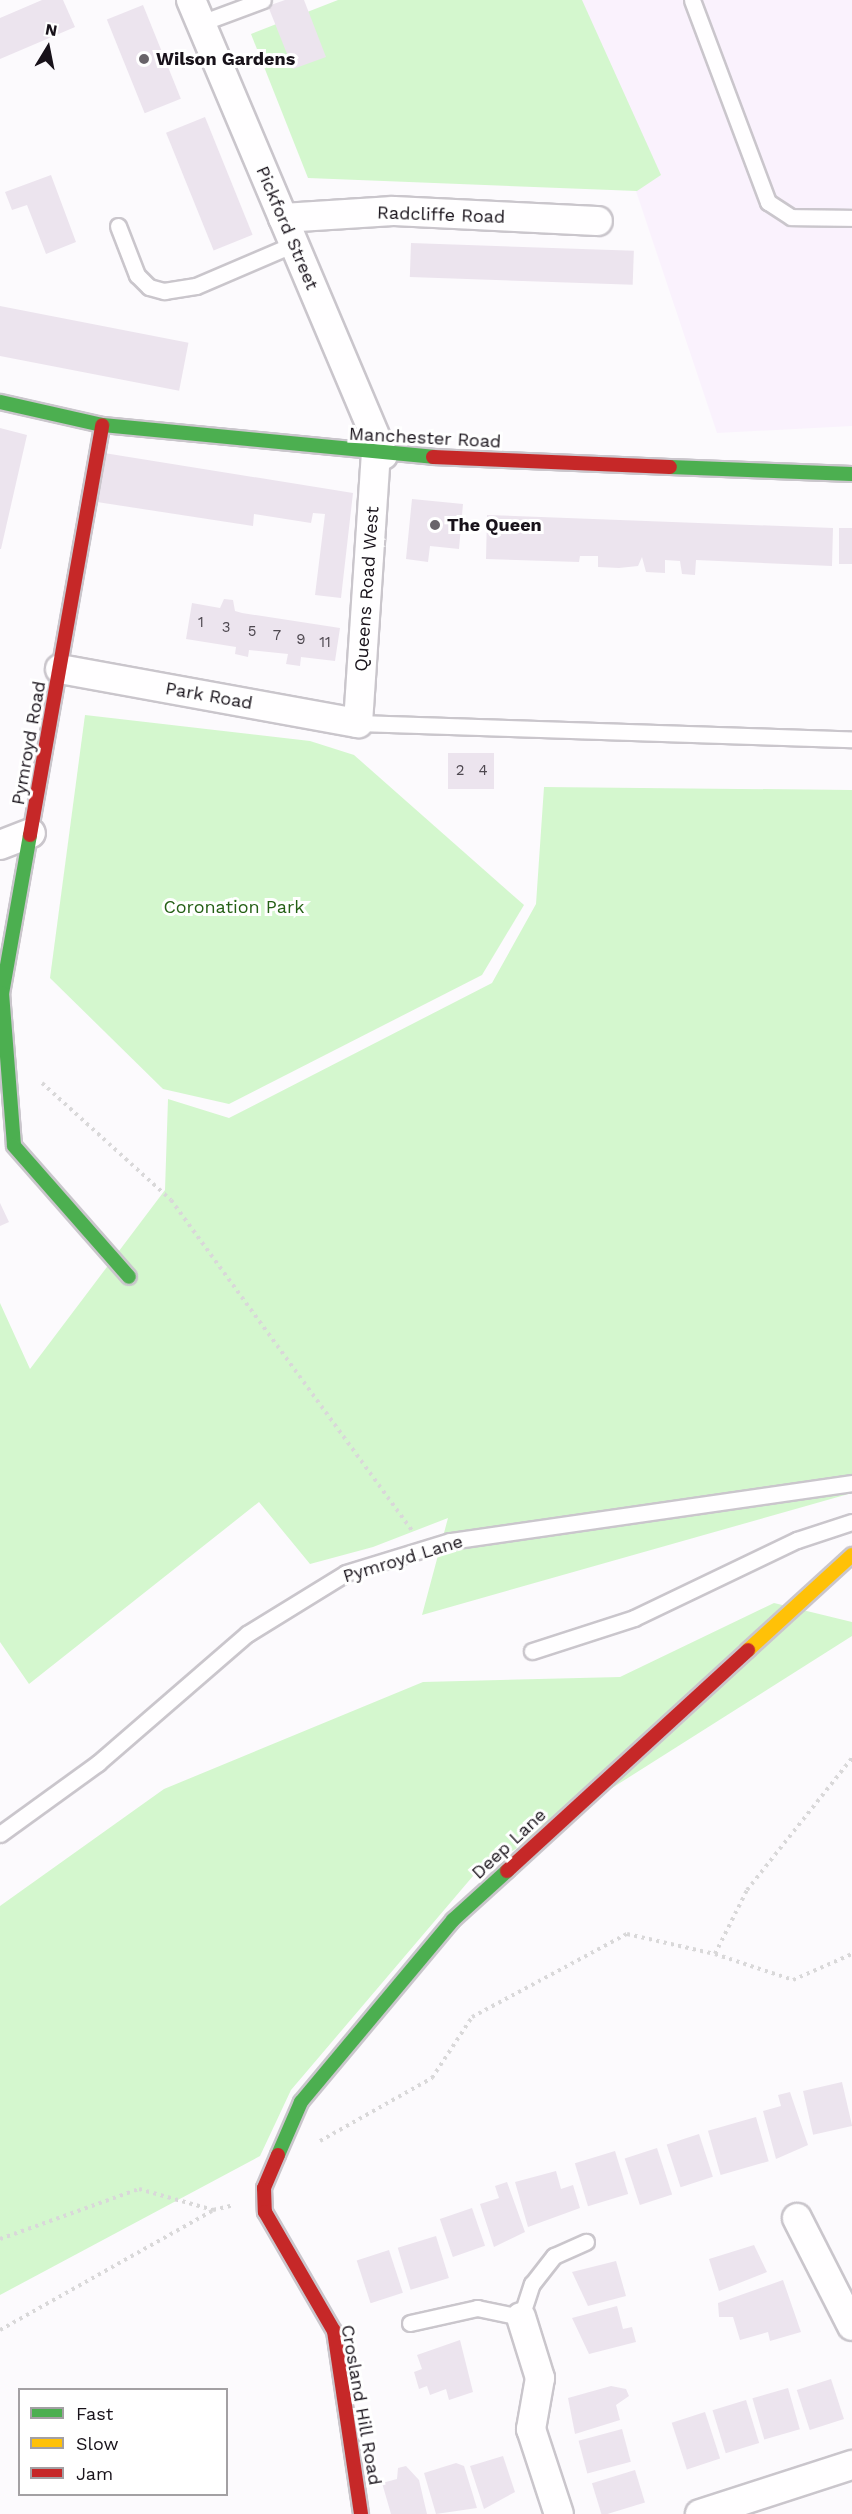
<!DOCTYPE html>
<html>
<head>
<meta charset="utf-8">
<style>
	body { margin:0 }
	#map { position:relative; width:852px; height:2514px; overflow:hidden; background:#fcfafd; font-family:"Work Sans",sans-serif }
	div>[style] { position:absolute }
	.built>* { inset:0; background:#faf2fd }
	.green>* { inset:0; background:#d4f7ce }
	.building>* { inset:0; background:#ece4ee; transform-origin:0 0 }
	.path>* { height:4px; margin-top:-2px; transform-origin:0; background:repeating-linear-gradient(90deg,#d9d8d9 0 3px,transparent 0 7.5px) }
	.roads { filter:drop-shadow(2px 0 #cac6cc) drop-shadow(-2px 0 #cac6cc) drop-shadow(0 2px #cac6cc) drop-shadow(0 -2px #cac6cc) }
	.lane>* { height:15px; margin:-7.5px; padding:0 7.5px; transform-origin:7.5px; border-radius:7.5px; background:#fffeff }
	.street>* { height:28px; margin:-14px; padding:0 14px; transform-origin:14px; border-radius:14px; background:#fffeff }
	.fast>* { height:14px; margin:-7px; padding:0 7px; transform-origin:7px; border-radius:7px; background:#4caf50 }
	.slow>* { height:14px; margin:-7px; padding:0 7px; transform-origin:7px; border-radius:7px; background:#ffc107 }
	.jam>* { height:14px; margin:-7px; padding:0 7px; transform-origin:7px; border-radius:7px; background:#c62828 }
	.dots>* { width:16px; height:16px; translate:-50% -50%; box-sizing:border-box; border:3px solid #fff; border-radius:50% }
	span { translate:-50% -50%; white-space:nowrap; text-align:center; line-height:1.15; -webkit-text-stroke:6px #fff; paint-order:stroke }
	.number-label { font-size:15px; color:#4e4850 }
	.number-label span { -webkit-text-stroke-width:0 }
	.poi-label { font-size:18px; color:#18121a; font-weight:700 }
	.left { translate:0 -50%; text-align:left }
	.street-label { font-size:18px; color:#18121a }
	.park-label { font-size:18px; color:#256016 }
	.legend { position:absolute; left:18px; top:2388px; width:210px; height:108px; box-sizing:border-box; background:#fff; border:2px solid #a3a0a3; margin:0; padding:8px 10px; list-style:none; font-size:18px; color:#18121a }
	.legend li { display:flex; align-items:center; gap:12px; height:30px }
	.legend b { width:30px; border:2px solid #a3a0a3 }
	.north { position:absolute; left:18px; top:18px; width:60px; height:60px; -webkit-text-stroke:4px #fff; paint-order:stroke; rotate:10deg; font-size:16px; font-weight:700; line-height:24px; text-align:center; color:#18121a }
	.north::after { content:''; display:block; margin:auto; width:21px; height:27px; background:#18121a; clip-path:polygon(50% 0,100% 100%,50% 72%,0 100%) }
</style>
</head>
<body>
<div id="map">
	<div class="built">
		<i style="clip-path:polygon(572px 0,852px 0,852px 426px,717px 433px)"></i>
	</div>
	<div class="green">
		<i style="clip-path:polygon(338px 0,582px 0,661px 175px,637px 191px,308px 178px,251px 34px)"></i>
		<i style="clip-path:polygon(85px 715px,310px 741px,354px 755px,524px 905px,482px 975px,229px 1104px,163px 1089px,50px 978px)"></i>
		<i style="clip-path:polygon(544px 787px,852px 790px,852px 1493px,422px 1615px,448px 1518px,373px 1547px,310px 1564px,259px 1502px,29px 1684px,0 1642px,0 1303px,30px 1369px,165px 1190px,168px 1099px,229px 1118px,492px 983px,536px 904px)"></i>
		<i style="clip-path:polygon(774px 1603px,852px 1622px,852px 1636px,473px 1876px,291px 2090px,260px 2156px,0 2295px,0 1906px,164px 1789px,423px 1682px,620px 1677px)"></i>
	</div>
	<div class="building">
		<i style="clip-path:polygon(42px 0,63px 0,75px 27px,0 59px,0 18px)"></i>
		<i style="clip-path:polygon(285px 0,304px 0,326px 57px,293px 69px,268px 6px)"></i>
		<i style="left:143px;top:5px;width:101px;height:39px;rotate:68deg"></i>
		<i style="left:205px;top:117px;width:127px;height:42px;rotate:68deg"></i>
		<i style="clip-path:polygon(51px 175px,76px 242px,46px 254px,27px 205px,12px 210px,5px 192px)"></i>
		<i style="left:411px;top:243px;width:223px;height:34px;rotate:2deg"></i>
		<i style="left:0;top:306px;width:192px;height:49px;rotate:11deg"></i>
		<i style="clip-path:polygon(0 428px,27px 435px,1px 549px,0 549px)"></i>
		<i style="clip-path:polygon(104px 453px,353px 493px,341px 598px,315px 595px,325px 514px,313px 513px,311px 523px,254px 514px,253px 526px,97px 502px)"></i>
		<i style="clip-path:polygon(412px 499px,463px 504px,459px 549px,430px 546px,428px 562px,406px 559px)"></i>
		<i style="clip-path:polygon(487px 515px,833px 528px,832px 566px,696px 560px,695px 575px,682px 574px,680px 561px,665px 560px,665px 573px,646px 572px,642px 557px,638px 566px,619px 568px,598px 567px,598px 556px,580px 556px,579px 562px,486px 559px)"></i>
		<i style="left:839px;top:528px;width:13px;height:36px"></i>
		<i style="clip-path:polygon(224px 599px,233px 600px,235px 611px,242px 613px,340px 628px,335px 661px,301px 657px,300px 666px,286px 664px,288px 654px,249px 650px,248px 657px,235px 654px,236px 647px,186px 639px,192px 603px,220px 608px)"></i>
		<i style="left:448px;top:753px;width:46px;height:36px"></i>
		<i style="clip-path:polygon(0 1203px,9px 1222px,0 1226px)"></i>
		<i style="left:842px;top:2082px;width:45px;height:40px;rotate:77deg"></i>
		<i style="clip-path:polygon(790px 2092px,808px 2145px,776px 2159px,763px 2111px,781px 2106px,778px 2095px)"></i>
		<i style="left:756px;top:2117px;width:46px;height:50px;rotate:74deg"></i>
		<i style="left:699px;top:2134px;width:45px;height:34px;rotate:72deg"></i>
		<i style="left:657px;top:2148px;width:49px;height:34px;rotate:72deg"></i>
		<i style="left:615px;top:2151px;width:45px;height:42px;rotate:73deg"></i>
		<i style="clip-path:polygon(556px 2171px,561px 2189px,573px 2185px,580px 2208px,528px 2227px,515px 2182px)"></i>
		<i style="clip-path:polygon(507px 2182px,525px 2232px,494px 2247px,480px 2204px,499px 2198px,495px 2186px)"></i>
		<i style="left:472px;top:2208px;width:40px;height:34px;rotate:71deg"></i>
		<i style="left:436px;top:2236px;width:44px;height:40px;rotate:73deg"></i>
		<i style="clip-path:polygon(754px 2245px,767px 2272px,719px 2291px,709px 2259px)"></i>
		<i style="left:389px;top:2250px;width:45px;height:34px;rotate:72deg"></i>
		<i style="clip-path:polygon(616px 2261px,626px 2296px,588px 2306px,572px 2272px)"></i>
		<i style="clip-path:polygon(783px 2280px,801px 2332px,770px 2341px,768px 2332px,740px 2340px,733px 2317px,719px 2317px,718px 2303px)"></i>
		<i style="clip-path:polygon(617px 2306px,623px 2329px,632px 2327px,636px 2342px,589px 2354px,572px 2318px)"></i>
		<i style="clip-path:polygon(460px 2340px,473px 2392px,449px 2400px,446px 2389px,430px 2395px,427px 2386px,419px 2389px,414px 2372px,422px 2369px,417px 2355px)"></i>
		<i style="left:831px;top:2379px;width:42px;height:36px;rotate:72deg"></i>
		<i style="clip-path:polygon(611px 2386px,626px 2389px,629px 2396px,616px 2405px,620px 2420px,575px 2434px,568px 2398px)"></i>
		<i style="left:788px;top:2388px;width:43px;height:37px;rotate:74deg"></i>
		<i style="left:746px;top:2400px;width:45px;height:35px;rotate:73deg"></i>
		<i style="left:705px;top:2412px;width:49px;height:35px;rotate:72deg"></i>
		<i style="left:622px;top:2429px;width:34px;height:45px;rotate:75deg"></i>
		<i style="clip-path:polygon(503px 2456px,515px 2492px,484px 2509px,470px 2466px)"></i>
		<i style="clip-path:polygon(456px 2463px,464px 2466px,477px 2508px,436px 2514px,424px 2473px)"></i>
		<i style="clip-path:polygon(406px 2466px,419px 2480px,427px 2514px,391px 2514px,382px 2483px,397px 2479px,398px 2468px)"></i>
		<i style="left:635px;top:2470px;width:34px;height:45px;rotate:73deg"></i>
	</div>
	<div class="path">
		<i style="left:42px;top:1083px;width:174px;rotate:42.2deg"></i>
		<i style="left:171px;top:1200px;width:409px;rotate:53.9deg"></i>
		<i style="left:715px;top:1954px;width:72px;rotate:-63.4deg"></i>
		<i style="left:747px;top:1890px;width:169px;rotate:-51.5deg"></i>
		<i style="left:320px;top:2141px;width:129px;rotate:-29.4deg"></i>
		<i style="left:432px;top:2078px;width:73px;rotate:-56.7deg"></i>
		<i style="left:472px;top:2017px;width:176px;rotate:-28.2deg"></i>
		<i style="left:627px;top:1934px;width:90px;rotate:12.8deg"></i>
		<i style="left:715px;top:1954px;width:82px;rotate:18.4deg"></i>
		<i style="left:793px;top:1980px;width:64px;rotate:-23.8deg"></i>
		<i style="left:0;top:2239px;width:148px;rotate:-19.8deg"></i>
		<i style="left:139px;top:2189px;width:77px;rotate:15.8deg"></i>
		<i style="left:213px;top:2210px;width:22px;rotate:-13deg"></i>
		<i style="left:0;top:2330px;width:243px;rotate:-29.3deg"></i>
	</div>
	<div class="roads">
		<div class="lane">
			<i style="left:692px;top:0;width:216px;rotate:69.4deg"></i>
			<i style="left:768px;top:202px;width:27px;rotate:33deg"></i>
			<i style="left:791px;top:217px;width:61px;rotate:0.9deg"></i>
			<i style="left:201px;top:23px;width:66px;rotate:-20.4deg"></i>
			<i style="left:118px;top:226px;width:53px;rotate:68.8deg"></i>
			<i style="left:137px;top:275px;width:17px;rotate:45deg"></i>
			<i style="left:149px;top:287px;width:16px;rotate:15deg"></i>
			<i style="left:164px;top:291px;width:32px;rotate:-9deg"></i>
			<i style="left:196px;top:286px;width:107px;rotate:-23.2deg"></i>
			<i style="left:358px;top:723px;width:494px;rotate:1.9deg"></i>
			<i style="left:532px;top:1651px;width:107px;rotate:-17.9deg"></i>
			<i style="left:634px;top:1618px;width:181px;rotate:-25.6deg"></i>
			<i style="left:797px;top:1540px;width:58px;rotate:-18.1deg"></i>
			<i style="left:0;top:1834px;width:121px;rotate:-35.9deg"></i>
			<i style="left:98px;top:1763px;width:197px;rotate:-40.9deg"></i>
			<i style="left:247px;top:1634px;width:116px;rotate:-31.6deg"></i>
			<i style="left:346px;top:1573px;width:109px;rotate:-17.1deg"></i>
			<i style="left:450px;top:1541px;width:406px;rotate:-8.2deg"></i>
			<i style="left:410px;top:2323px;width:69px;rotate:-12.6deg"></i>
			<i style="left:477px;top:2308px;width:45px;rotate:11.6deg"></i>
			<i style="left:521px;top:2317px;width:35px;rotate:-72deg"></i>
			<i style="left:532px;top:2284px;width:36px;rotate:-52deg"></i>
			<i style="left:554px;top:2256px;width:35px;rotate:-24deg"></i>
		</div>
		<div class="street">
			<i style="left:191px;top:0;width:494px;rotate:67.1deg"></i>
			<i style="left:283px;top:218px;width:110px;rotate:-3.6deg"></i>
			<i style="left:393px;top:211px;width:205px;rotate:2.8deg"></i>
			<i style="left:60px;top:669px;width:303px;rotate:10.3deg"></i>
			<i style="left:358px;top:723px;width:269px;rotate:-86.2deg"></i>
			<i style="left:0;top:845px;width:33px;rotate:-21deg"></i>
			<i style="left:797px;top:2218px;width:121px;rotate:63deg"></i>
			<i style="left:521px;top:2317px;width:64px;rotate:72.7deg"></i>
			<i style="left:540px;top:2378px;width:52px;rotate:100deg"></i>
			<i style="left:531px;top:2429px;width:89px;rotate:71.8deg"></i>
			<i style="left:700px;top:2514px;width:160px;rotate:-17.9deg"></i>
		</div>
		<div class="fast">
			<i style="left:0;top:402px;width:105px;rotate:12.7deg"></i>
			<i style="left:102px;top:425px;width:333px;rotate:5.5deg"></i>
			<i style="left:670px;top:467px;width:182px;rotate:2.2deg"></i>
			<i style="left:30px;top:835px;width:160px;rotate:100deg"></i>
			<i style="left:2px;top:993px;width:153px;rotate:85.5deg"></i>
			<i style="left:14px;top:1146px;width:174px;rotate:48.7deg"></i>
			<i style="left:278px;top:2155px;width:58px;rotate:-66.5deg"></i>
			<i style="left:301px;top:2102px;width:237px;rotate:-50.1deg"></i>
			<i style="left:453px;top:1920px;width:73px;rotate:-42.2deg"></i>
		</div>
		<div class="slow">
			<i style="left:748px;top:1650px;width:141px;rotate:-42.4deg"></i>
		</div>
		<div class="jam">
			<i style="left:433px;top:457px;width:237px;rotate:2.4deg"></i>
			<i style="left:30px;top:835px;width:416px;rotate:-80deg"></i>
			<i style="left:507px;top:1871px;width:327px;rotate:-42.5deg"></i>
			<i style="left:278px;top:2155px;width:36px;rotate:113deg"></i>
			<i style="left:264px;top:2188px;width:24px;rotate:88deg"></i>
			<i style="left:265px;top:2212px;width:138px;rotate:59.9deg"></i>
			<i style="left:334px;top:2331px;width:185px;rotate:81.6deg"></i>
		</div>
	</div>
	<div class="dots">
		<i style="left:144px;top:59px;background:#686369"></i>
		<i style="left:435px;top:525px;background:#686369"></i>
	</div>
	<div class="number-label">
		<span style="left:201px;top:623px">1</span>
		<span style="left:226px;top:628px">3</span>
		<span style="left:252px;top:632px">5</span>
		<span style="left:277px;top:636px">7</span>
		<span style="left:301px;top:640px">9</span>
		<span style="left:325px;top:643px">11</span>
		<span style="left:460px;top:771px">2</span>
		<span style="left:483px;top:771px">4</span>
	</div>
	<div class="poi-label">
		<span class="left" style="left:156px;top:59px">Wilson Gardens</span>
		<span class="left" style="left:447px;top:525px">The Queen</span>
	</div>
	<div class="street-label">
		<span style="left:441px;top:215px;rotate:2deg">Radcliffe Road</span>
		<span style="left:287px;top:228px;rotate:67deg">Pickford Street</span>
		<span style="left:425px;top:438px;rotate:3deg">Manchester Road</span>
		<span style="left:367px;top:589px;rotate:-86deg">Queens Road West</span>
		<span style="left:209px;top:696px;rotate:10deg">Park Road</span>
		<span style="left:29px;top:743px;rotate:-80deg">Pymroyd Road</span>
		<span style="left:403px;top:1559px;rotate:-17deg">Pymroyd Lane</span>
		<span style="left:509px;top:1844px;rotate:-43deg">Deep Lane</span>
		<span style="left:361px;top:2405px;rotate:80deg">Crosland Hill Road</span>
	</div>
	<div class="park-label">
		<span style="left:234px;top:907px">Coronation Park</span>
	</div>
	<ul class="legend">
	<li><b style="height:8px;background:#4caf50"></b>Fast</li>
	<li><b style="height:8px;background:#ffc107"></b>Slow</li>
	<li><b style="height:8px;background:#c62828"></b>Jam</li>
	</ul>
	<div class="north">N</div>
</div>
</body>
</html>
